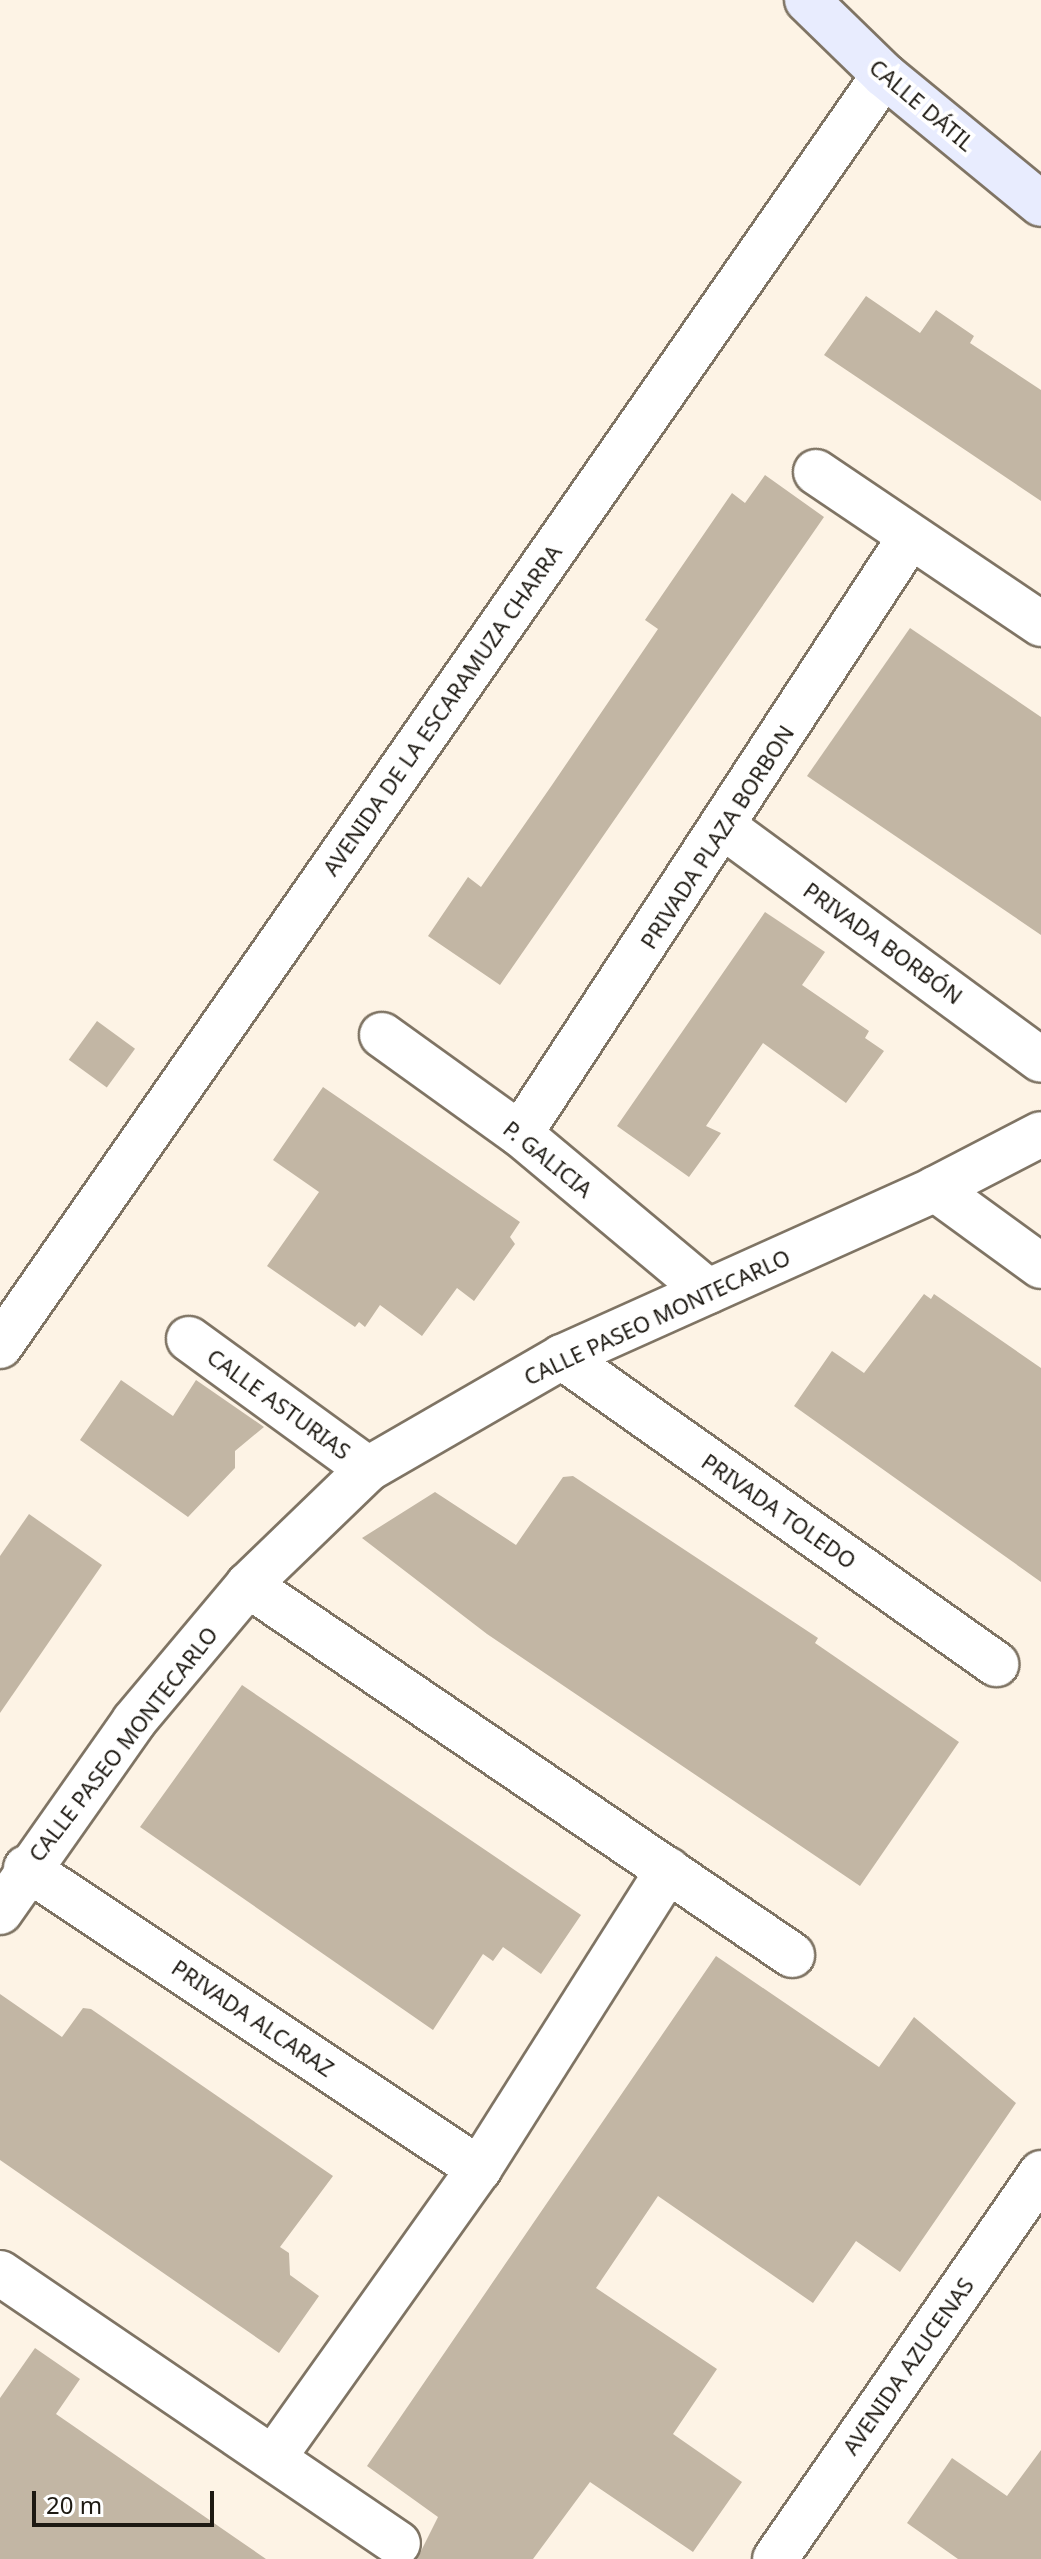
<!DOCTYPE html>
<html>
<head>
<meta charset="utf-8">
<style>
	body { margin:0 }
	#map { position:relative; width:1041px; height:2559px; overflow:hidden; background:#fdf3e5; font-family:"Noto Sans",sans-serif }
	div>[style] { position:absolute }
	.building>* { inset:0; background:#c2b6a4; transform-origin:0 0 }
	.roads { filter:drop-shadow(2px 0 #7f7464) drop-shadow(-2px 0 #7f7464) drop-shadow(0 2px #7f7464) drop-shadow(0 -2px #7f7464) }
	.street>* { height:44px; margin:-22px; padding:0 22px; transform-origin:22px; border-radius:22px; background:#fff }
	.secondary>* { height:44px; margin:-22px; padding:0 22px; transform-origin:22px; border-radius:22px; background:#e8ecfe }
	span { translate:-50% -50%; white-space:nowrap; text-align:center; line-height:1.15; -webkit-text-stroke:8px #fff; paint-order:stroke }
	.street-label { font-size:22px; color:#1d1912 }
	.scale { position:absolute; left:32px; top:2491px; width:182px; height:36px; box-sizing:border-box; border:4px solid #1d1912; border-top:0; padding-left:10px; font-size:24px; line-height:28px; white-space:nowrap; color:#1d1912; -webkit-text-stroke:6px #fff; paint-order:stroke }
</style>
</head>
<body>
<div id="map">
	<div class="building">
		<i style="clip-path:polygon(866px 296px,920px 333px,936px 310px,974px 336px,970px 343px,1041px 390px,1041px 501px,824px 355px)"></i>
		<i style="clip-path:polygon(765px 475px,824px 517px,500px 985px,428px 936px,468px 877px,481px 887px,552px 785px,658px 629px,645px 620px,732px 493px,745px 503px)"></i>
		<i style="clip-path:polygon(910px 628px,1041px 717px,1041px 935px,807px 776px)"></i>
		<i style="clip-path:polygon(765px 912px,825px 952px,802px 985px,869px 1031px,865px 1038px,884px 1051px,846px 1103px,763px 1043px,706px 1126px,721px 1133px,689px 1177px,617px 1126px)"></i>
		<i style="left:97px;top:1021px;width:47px;height:48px;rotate:36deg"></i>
		<i style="clip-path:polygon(323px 1087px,520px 1222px,510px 1237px,515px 1244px,474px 1301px,457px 1288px,422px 1336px,380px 1305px,365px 1327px,359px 1322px,355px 1327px,267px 1266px,319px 1192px,273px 1160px)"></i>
		<i style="clip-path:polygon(924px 1294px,931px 1299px,934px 1294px,1041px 1368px,1041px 1582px,794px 1406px,832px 1351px,864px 1373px)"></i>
		<i style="clip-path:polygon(121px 1380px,173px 1416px,196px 1380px,264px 1427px,235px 1451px,235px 1468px,188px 1517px,80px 1440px)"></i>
		<i style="clip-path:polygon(573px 1476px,818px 1638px,815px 1643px,959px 1742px,860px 1886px,487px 1634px,362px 1538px,435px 1492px,516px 1545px,563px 1477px)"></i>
		<i style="clip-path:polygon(29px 1514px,102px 1565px,0 1713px,0 1556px)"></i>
		<i style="clip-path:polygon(242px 1685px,581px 1915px,541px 1974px,503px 1947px,493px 1961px,483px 1954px,433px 2030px,140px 1827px)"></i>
		<i style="clip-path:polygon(716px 1956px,879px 2067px,914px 2017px,1016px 2103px,900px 2272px,856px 2241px,813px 2303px,658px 2196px,596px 2288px,717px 2369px,673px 2434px,742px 2482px,693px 2552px,590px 2482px,533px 2559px,417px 2559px,438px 2517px,367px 2466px)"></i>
		<i style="clip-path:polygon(0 1994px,62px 2037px,83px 2008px,91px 2009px,333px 2176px,280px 2247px,289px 2253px,290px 2275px,319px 2296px,279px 2353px,0 2160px)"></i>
		<i style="clip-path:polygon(35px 2348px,80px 2379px,56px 2414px,266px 2559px,0 2559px,0 2398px)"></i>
		<i style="clip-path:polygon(1041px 2450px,1041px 2559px,958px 2559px,907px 2523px,952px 2458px,1007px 2496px)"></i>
	</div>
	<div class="roads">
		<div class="street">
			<i style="left:816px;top:472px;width:272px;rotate:34deg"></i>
			<i style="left:724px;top:827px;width:393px;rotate:36.3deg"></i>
			<i style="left:382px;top:1035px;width:170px;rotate:35.7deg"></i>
			<i style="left:520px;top:1134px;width:245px;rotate:39.9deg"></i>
			<i style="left:520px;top:1134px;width:713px;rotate:-56.84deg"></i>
			<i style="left:935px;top:1189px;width:131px;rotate:36deg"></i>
			<i style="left:189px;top:1339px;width:221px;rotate:36deg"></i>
			<i style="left:0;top:1346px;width:1548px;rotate:-55.18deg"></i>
			<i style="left:562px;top:1357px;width:532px;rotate:35.27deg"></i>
			<i style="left:248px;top:1585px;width:658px;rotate:34.22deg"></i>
			<i style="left:26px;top:1868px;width:544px;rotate:33.6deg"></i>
			<i style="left:0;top:1912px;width:233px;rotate:-54.9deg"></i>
			<i style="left:134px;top:1721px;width:177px;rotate:-50deg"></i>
			<i style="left:248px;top:1585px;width:167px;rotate:-44deg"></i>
			<i style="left:368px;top:1469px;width:224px;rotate:-30deg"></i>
			<i style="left:562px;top:1357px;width:409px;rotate:-24.2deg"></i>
			<i style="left:935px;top:1189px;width:119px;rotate:-27.4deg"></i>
			<i style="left:0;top:2273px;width:481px;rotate:34.2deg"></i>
			<i style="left:274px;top:2457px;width:354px;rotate:-54.6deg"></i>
			<i style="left:479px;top:2169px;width:354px;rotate:-57.7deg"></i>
			<i style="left:775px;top:2559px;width:469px;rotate:-55.4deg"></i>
		</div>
		<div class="secondary">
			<i style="left:807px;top:0;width:107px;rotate:44.2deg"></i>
			<i style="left:884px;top:75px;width:203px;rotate:39.4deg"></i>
		</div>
	</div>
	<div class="street-label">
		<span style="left:922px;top:105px;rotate:40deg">CALLE DÁTIL</span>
		<span style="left:442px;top:710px;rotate:-55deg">AVENIDA DE LA ESCARAMUZA CHARRA</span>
		<span style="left:717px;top:837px;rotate:-57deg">PRIVADA PLAZA BORBON</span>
		<span style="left:883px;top:943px;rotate:36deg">PRIVADA BORBÓN</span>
		<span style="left:548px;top:1159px;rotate:39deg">P. GALICIA</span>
		<span style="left:657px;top:1317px;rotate:-25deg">CALLE PASEO MONTECARLO</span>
		<span style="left:279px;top:1404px;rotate:36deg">CALLE ASTURIAS</span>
		<span style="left:779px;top:1511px;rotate:35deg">PRIVADA TOLEDO</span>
		<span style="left:123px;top:1744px;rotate:-52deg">CALLE PASEO MONTECARLO</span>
		<span style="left:253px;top:2018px;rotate:34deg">PRIVADA ALCARAZ</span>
		<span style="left:908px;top:2366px;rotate:-55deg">AVENIDA AZUCENAS</span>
	</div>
	<div class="scale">20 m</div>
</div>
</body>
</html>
